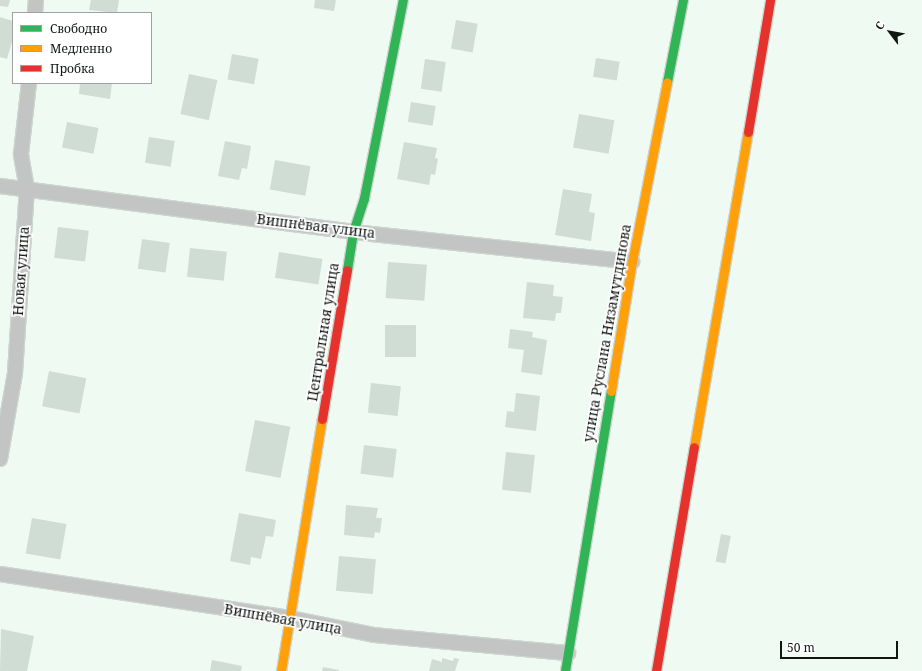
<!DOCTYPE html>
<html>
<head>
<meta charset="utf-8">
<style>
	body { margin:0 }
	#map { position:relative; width:922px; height:671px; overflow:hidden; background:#effaf2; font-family:"Noto Serif",serif }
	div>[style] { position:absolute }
	.building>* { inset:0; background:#d0ddd4; transform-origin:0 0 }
	.roads { filter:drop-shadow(1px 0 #ccd5cf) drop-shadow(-1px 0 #ccd5cf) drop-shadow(0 1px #ccd5cf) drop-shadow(0 -1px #ccd5cf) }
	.street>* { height:14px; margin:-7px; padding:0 7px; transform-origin:7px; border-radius:7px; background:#c2c5c3 }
	.fast>* { height:9px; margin:-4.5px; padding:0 4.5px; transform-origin:4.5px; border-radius:4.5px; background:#30b455 }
	.slow>* { height:9px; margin:-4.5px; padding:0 4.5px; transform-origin:4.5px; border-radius:4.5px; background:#ff9f0a }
	.jam>* { height:9px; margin:-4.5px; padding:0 4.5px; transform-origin:4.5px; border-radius:4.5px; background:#e5322d }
	span { translate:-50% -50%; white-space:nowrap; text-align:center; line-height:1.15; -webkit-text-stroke:3.5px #fff; paint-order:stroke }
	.street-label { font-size:14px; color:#101612 }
	.legend { position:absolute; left:12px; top:12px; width:140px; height:72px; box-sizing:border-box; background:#fff; border:1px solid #9fa2a0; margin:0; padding:5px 7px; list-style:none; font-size:12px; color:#101612 }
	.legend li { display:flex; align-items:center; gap:8px; height:20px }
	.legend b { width:20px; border:1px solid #9fa2a0 }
	.north { position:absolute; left:870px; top:12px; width:40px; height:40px; -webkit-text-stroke:3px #fff; paint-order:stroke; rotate:302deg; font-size:11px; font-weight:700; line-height:16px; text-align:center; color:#101612 }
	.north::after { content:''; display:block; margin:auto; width:14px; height:18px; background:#101612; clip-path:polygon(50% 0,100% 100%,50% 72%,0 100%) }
	.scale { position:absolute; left:780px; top:641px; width:118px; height:18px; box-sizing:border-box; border:2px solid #101612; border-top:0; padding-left:5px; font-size:12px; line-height:14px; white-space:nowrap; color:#101612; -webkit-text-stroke:3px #fff; paint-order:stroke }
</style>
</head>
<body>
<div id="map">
	<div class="building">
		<i style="clip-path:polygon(0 0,10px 0,8px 7px,0 6px)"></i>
		<i style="clip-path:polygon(91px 0,119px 0,117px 13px,89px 10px)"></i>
		<i style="clip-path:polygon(315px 0,336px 0,334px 11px,314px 8px)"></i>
		<i style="clip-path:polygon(0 17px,13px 21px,13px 38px,7px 59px,0 57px)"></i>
		<i style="left:456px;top:20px;width:22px;height:29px;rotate:10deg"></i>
		<i style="left:232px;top:54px;width:27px;height:26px;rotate:10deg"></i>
		<i style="left:596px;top:58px;width:24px;height:19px;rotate:9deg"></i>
		<i style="left:425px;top:59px;width:21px;height:30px;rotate:8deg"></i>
		<i style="left:189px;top:74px;width:29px;height:41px;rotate:12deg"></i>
		<i style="clip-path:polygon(80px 83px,112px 83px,110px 99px,79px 94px)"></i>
		<i style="left:411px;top:102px;width:25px;height:20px;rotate:9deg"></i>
		<i style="left:579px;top:114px;width:36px;height:34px;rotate:10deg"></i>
		<i style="left:67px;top:122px;width:32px;height:26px;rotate:11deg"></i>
		<i style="left:149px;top:137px;width:26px;height:26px;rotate:9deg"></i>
		<i style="clip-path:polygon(225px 141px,251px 146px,247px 169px,242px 168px,239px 180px,218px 176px)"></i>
		<i style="clip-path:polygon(404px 142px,437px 148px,435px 158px,438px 159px,435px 175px,431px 174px,429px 185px,397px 179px)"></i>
		<i style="left:275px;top:160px;width:36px;height:30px;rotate:10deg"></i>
		<i style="clip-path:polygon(563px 189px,592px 194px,589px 212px,595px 213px,591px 241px,555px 235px)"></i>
		<i style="left:58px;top:227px;width:31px;height:31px;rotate:7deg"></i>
		<i style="left:142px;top:239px;width:28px;height:30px;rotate:8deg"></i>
		<i style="left:190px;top:248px;width:37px;height:29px;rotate:6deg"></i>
		<i style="left:279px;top:252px;width:44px;height:26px;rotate:9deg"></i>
		<i style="left:388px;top:262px;width:39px;height:36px;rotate:4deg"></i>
		<i style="clip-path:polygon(527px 282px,554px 285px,553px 296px,563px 297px,561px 313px,556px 313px,555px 321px,523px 318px)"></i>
		<i style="left:416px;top:325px;width:32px;height:31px;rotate:90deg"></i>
		<i style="clip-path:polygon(510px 329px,533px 332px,532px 337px,547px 340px,542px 375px,521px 372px,524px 350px,508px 348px)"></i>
		<i style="left:49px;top:371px;width:38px;height:36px;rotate:11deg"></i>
		<i style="left:371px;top:383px;width:30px;height:30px;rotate:6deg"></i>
		<i style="clip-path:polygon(516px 393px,540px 396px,536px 431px,505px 427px,507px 411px,514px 412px)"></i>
		<i style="left:255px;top:420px;width:36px;height:52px;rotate:11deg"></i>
		<i style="left:364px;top:445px;width:33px;height:29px;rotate:7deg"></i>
		<i style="left:506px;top:452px;width:29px;height:38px;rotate:6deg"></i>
		<i style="clip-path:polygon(346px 505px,378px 508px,376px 518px,382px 518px,380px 533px,375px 532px,374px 538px,344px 535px)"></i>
		<i style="clip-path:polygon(239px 513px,276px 520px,273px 537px,266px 536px,261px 559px,251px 557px,250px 565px,230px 561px)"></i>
		<i style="left:32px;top:518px;width:35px;height:36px;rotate:10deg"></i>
		<i style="left:721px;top:534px;width:10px;height:28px;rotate:11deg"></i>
		<i style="left:339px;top:556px;width:37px;height:35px;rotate:5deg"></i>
		<i style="clip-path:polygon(1px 629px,34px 636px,27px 671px,0 671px)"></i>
		<i style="clip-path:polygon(442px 658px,453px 661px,454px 658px,459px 659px,455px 671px,429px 671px,432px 659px,442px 662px)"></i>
		<i style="clip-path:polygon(212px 660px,242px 666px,241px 671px,210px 671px)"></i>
		<i style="clip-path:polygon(323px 667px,339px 670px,339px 671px,322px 671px)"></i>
	</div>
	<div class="roads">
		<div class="street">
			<i style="left:35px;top:13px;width:13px;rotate:-86deg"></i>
			<i style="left:0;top:186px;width:356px;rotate:7.4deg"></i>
			<i style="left:353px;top:232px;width:281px;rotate:6.1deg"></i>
			<i style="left:0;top:459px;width:87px;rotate:-80.1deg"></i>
			<i style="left:15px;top:373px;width:184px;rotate:-86.3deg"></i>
			<i style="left:27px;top:189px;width:36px;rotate:-100deg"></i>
			<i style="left:21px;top:154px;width:71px;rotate:-83.6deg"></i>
			<i style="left:0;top:574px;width:293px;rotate:8.6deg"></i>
			<i style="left:290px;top:618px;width:86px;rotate:11.4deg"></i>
			<i style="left:374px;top:635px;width:195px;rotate:5.3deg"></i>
		</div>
		<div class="fast">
			<i style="left:667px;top:82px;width:84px;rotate:-79deg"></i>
			<i style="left:347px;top:270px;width:38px;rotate:-81deg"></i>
			<i style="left:353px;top:232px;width:36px;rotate:-72deg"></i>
			<i style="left:364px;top:198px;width:202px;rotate:-78.9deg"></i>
			<i style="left:565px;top:671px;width:284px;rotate:-80.7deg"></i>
		</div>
		<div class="slow">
			<i style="left:611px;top:391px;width:131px;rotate:-80.8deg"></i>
			<i style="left:632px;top:262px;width:183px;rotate:-79deg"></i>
			<i style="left:694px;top:447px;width:320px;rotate:-80.3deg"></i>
			<i style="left:281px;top:671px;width:255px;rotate:-80.8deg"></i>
		</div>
		<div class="jam">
			<i style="left:748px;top:132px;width:134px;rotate:-80.5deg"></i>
			<i style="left:322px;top:419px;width:151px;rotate:-80.5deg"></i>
			<i style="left:656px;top:671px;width:227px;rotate:-80.4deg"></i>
		</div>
	</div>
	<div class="street-label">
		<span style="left:316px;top:226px;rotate:7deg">Вишнёвая улица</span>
		<span style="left:21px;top:271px;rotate:-86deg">Новая улица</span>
		<span style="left:323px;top:332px;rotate:-81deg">Центральная улица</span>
		<span style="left:607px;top:333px;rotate:-80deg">улица Руслана Низамутдинова</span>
		<span style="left:283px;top:619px;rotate:10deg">Вишнёвая улица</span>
	</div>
	<ul class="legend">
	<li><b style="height:5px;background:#30b455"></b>Свободно</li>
	<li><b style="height:5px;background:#ff9f0a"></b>Медленно</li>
	<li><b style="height:5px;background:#e5322d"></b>Пробка</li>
	</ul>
	<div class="north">С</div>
	<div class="scale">50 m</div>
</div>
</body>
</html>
